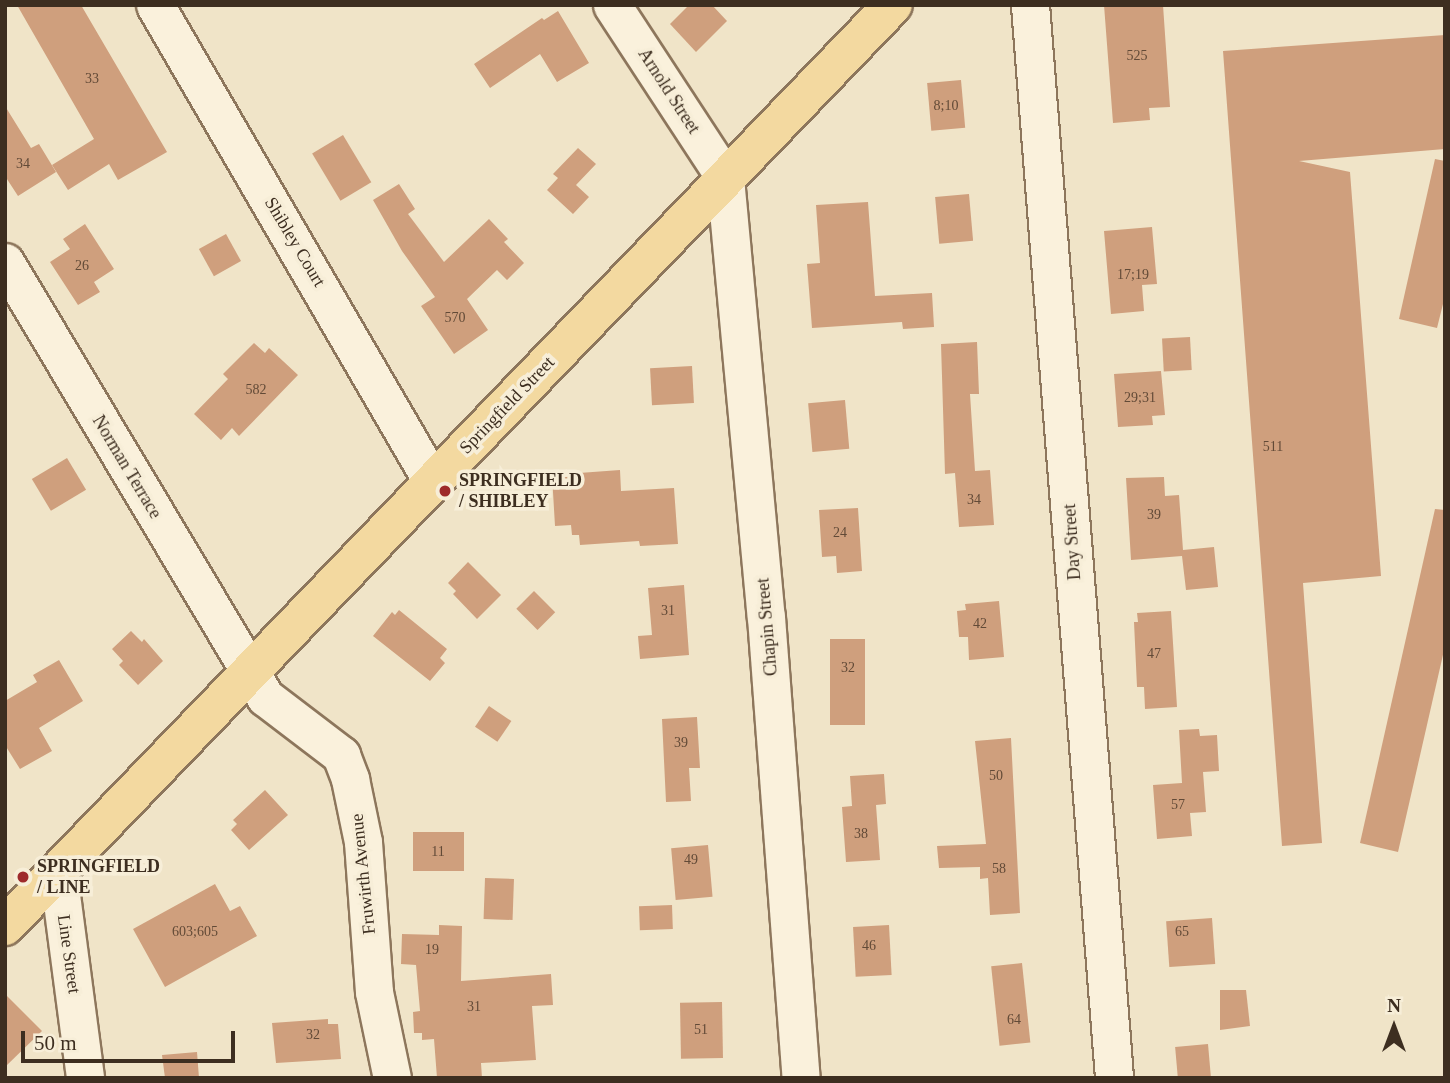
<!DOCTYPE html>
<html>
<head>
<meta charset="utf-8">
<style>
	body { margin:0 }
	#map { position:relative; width:1450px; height:1083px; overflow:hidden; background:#f0e4c8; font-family:"Times New Roman",serif }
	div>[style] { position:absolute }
	.building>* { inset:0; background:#cf9f7d; transform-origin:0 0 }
	.roads { filter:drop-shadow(2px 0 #8d765c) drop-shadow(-2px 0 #8d765c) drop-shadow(0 2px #8d765c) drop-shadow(0 -2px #8d765c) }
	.minor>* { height:37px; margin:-18.5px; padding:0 18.5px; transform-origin:18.5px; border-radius:18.5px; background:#faf1dc }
	.major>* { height:38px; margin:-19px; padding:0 19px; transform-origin:19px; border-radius:19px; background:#f3d9a0 }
	.dots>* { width:19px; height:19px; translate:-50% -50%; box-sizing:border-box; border:4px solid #f7eed8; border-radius:50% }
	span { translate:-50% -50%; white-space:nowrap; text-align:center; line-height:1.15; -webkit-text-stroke:7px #f7eed8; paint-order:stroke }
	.number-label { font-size:14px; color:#624a37 }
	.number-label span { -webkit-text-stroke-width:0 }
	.street-label { font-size:18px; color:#3d2e20 }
	.poi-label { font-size:18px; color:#3d2e20; font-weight:700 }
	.left { translate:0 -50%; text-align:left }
	.frame { position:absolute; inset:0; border:7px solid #3d2e20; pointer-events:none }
	.north { position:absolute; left:1359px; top:992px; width:70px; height:70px; -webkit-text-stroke:5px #f7eed8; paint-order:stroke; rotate:0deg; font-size:19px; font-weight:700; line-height:28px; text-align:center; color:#3d2e20 }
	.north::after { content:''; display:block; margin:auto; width:24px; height:32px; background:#3d2e20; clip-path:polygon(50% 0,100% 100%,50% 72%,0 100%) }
	.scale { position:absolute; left:21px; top:1031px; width:214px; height:32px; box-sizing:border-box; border:4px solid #3d2e20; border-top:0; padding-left:9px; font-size:21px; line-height:24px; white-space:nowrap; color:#3d2e20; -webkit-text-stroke:5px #f7eed8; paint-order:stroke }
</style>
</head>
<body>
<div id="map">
	<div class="building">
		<i style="clip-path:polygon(17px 5px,81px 5px,167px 152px,118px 180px,109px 164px,68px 190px,52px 165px,94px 139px)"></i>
		<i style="clip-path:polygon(689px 5px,712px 5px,727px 21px,696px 52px,670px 24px)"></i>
		<i style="clip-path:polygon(1104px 5px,1163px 5px,1170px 107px,1149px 108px,1150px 120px,1113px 123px)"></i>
		<i style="clip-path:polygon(558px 11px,589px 63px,557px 82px,540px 54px,490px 88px,474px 64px,542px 18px,544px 20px)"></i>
		<i style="clip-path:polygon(1445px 35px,1445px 149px,1299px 161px,1350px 172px,1381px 576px,1303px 583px,1322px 843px,1282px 846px,1223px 51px)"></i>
		<i style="left:961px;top:80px;width:48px;height:34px;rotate:85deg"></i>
		<i style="clip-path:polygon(5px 106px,31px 148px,39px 144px,56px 172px,18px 196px,5px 176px)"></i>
		<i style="left:343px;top:135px;width:55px;height:36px;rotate:59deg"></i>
		<i style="clip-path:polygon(578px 148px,596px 164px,576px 185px,589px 197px,573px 214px,547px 190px,558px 178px,553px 174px)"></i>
		<i style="clip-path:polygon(1435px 159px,1445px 161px,1445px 296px,1437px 328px,1399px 319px)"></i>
		<i style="clip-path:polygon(399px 184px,415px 209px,408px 214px,444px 262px,489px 219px,508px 239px,504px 242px,524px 263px,507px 280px,497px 270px,467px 299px,488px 330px,454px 354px,421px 306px,435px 297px,402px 251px,373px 200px)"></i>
		<i style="left:969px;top:194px;width:47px;height:34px;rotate:85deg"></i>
		<i style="clip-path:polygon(868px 202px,875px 296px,932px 293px,934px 327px,903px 329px,902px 322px,812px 328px,807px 264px,820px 263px,816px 205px)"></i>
		<i style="clip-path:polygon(85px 224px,114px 269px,94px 282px,100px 292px,78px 305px,50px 262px,70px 249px,63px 239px)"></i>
		<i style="clip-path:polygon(1152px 227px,1157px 284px,1142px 285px,1144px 311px,1111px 314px,1104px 231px)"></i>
		<i style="left:226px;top:234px;width:31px;height:31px;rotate:61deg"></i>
		<i style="left:1190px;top:337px;width:33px;height:28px;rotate:87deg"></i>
		<i style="clip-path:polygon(977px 342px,979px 394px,970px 394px,975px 471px,990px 470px,994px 525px,959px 527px,955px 473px,945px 474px,941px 344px)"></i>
		<i style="clip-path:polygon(254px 343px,265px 353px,269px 348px,298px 375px,239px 436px,232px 428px,221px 440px,194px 414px,228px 379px,223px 374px)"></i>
		<i style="left:692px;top:366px;width:37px;height:42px;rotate:87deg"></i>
		<i style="clip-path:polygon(1161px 371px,1165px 415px,1152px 416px,1153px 425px,1118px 427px,1114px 374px)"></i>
		<i style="left:845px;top:400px;width:49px;height:37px;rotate:85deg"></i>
		<i style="left:67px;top:458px;width:37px;height:41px;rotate:59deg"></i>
		<i style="clip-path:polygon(620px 470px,621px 491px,674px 488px,678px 544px,640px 546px,639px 541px,580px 545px,579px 535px,572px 535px,571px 525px,555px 526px,552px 475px)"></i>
		<i style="clip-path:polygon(1164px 477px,1165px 496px,1179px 495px,1183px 550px,1214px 547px,1218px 587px,1186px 590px,1182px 556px,1131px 560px,1126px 478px)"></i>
		<i style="clip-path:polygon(858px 508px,862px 571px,837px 573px,836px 556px,822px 557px,819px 510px)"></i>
		<i style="clip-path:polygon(1435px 509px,1445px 510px,1445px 646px,1398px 852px,1360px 843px)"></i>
		<i style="clip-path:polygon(468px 562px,501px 595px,477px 619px,453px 594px,456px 591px,448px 583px)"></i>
		<i style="clip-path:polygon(684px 585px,689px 655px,640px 659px,638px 636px,652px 635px,648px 588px)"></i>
		<i style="left:534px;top:591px;width:30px;height:25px;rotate:45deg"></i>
		<i style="clip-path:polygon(999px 601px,1004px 657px,969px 660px,968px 637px,959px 637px,957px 611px,966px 610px,965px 604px)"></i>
		<i style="clip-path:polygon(399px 610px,447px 649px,440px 658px,445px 663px,430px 681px,373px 636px,392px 612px,395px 615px)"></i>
		<i style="clip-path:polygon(1171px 611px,1177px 707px,1145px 709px,1144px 687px,1137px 687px,1134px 622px,1138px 622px,1137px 613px)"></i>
		<i style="clip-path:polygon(131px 631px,142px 642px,144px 639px,163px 661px,138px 685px,119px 665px,123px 661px,112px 649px)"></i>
		<i style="left:865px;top:639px;width:86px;height:35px;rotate:90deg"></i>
		<i style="clip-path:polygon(59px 660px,83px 701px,39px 728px,52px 751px,20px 769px,5px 745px,5px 701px,37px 682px,33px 675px)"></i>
		<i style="left:489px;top:706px;width:27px;height:25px;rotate:34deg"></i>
		<i style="clip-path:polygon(697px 717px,700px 768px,689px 768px,691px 801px,666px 802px,662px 719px)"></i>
		<i style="clip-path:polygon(1199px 729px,1200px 736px,1217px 735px,1219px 771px,1203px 772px,1206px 812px,1190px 813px,1192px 836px,1157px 839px,1153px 785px,1182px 783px,1179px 730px)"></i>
		<i style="clip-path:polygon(1011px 738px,1020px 913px,990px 915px,988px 878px,980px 879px,980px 867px,939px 868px,937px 846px,986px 844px,975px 741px)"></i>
		<i style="clip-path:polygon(884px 774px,886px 804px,876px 805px,880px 860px,846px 862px,842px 807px,852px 806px,850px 776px)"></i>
		<i style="clip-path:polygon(265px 790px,288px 815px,249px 850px,231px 830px,237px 824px,233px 820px)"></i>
		<i style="left:413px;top:832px;width:51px;height:39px"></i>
		<i style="left:708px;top:845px;width:52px;height:37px;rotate:85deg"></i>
		<i style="left:485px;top:878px;width:29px;height:41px;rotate:2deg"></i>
		<i style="clip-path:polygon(215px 884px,230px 911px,240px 906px,257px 936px,165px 987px,133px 929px)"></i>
		<i style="left:672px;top:905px;width:24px;height:33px;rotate:88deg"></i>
		<i style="left:1212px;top:918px;width:46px;height:46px;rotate:86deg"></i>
		<i style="clip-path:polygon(439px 925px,462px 926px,461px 981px,551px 974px,553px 1005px,532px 1006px,536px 1060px,481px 1063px,482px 1078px,437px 1078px,434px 1039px,422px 1040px,422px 1033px,414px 1033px,413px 1012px,420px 1011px,416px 965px,401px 964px,402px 934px,439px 935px)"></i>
		<i style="left:889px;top:925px;width:50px;height:36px;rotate:87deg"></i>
		<i style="left:1022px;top:963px;width:80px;height:31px;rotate:84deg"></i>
		<i style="clip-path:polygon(1220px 990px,1246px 990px,1250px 1026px,1220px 1030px)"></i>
		<i style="clip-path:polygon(5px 994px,42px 1031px,5px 1067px)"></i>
		<i style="left:722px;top:1002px;width:56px;height:42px;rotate:89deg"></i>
		<i style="clip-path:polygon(328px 1019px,328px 1024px,338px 1024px,341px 1059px,276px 1063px,272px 1023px)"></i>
		<i style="left:1208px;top:1044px;width:34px;height:33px;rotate:85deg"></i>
		<i style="clip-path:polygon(197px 1052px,199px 1078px,165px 1078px,162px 1055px)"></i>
	</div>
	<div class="roads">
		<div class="minor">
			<i style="left:155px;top:5px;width:551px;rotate:59.8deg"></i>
			<i style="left:612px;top:5px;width:207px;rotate:56.8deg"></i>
			<i style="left:725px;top:178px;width:441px;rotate:84.7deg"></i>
			<i style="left:766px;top:617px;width:462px;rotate:85.7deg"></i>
			<i style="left:1030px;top:5px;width:1076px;rotate:85.52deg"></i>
			<i style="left:5px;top:262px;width:507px;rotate:59.13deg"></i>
			<i style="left:265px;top:697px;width:96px;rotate:37.3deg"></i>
			<i style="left:341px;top:755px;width:26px;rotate:69deg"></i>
			<i style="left:350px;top:779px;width:64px;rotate:78.3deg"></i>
			<i style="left:363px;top:842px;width:150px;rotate:85.8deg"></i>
			<i style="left:374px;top:992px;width:88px;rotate:78.2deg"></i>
			<i style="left:58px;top:872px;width:208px;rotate:82.5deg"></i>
		</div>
		<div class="major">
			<i style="left:5px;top:926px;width:1279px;rotate:-46.05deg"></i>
		</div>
	</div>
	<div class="dots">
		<i style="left:445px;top:491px;background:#9e2a2b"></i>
		<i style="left:23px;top:877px;background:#9e2a2b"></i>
	</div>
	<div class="number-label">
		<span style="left:1137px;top:56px">525</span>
		<span style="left:92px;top:79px">33</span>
		<span style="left:946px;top:106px">8;10</span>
		<span style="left:23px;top:164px">34</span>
		<span style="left:82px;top:266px">26</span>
		<span style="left:1133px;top:275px">17;19</span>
		<span style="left:455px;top:318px">570</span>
		<span style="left:256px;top:390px">582</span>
		<span style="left:1140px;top:398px">29;31</span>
		<span style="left:1273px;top:447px">511</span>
		<span style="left:974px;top:500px">34</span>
		<span style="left:1154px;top:515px">39</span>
		<span style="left:840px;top:533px">24</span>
		<span style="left:668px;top:611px">31</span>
		<span style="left:980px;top:624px">42</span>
		<span style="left:1154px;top:654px">47</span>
		<span style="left:848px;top:668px">32</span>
		<span style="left:681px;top:743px">39</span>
		<span style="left:996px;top:776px">50</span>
		<span style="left:1178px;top:805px">57</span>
		<span style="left:861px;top:834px">38</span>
		<span style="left:438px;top:852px">11</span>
		<span style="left:691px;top:860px">49</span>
		<span style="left:999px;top:869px">58</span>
		<span style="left:195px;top:932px">603;605</span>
		<span style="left:1182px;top:932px">65</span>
		<span style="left:869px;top:946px">46</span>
		<span style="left:432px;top:950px">19</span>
		<span style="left:474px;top:1007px">31</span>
		<span style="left:1014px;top:1020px">64</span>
		<span style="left:701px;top:1030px">51</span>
		<span style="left:313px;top:1035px">32</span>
	</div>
	<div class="street-label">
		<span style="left:669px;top:91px;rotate:57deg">Arnold Street</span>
		<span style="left:295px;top:242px;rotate:59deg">Shibley Court</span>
		<span style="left:507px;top:405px;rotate:-46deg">Springfield Street</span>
		<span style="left:127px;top:467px;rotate:59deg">Norman Terrace</span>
		<span style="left:1072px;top:542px;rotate:-94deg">Day Street</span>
		<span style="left:767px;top:627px;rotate:-95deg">Chapin Street</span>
		<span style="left:363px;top:874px;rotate:-96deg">Fruwirth Avenue</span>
		<span style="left:69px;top:954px;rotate:82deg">Line Street</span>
	</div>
	<div class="poi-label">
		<span class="left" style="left:459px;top:491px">SPRINGFIELD<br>/ SHIBLEY</span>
		<span class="left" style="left:37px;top:877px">SPRINGFIELD<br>/ LINE</span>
	</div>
	<div class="frame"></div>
	<div class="north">N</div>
	<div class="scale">50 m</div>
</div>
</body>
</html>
